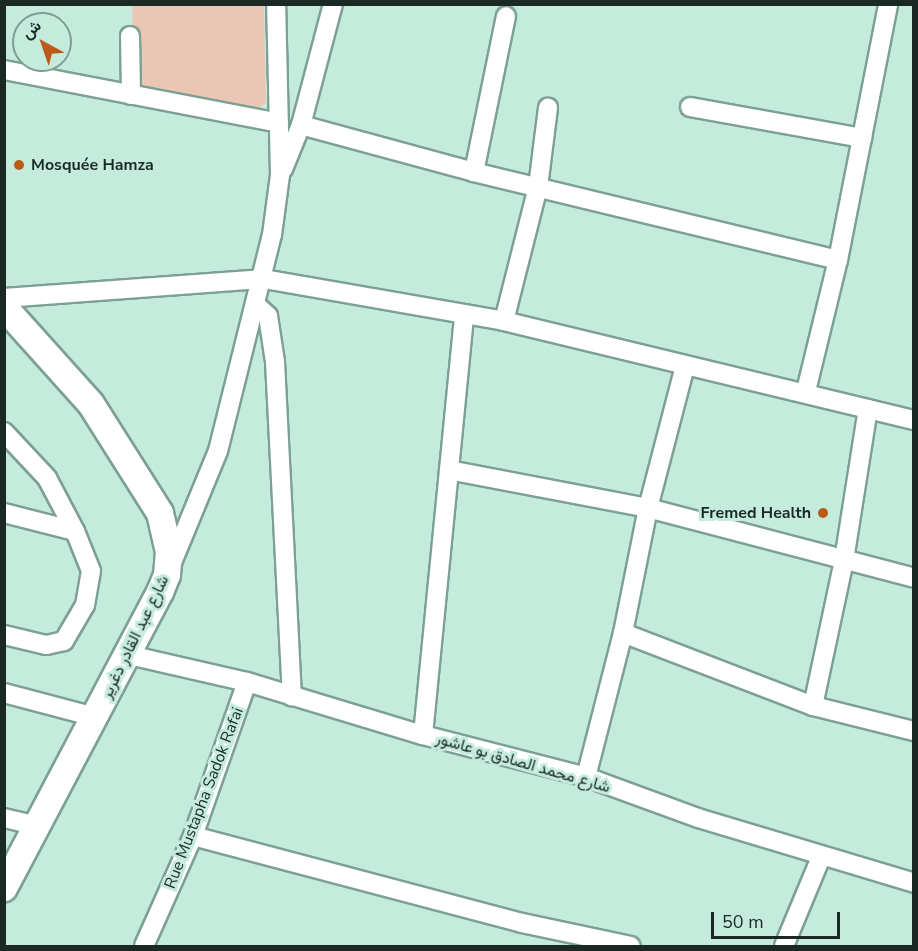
<!DOCTYPE html>
<html>
<head>
<meta charset="utf-8">
<style>
	body { margin:0 }
	#map { position:relative; width:918px; height:951px; overflow:hidden; background:#c5ebdd; font-family:"Nunito Sans",Vazirmatn,sans-serif }
	div>[style] { position:absolute }
	.green>* { inset:0; background:#eac7b5 }
	.roads { filter:drop-shadow(2px 0 #7da094) drop-shadow(-2px 0 #7da094) drop-shadow(0 2px #7da094) drop-shadow(0 -2px #7da094) }
	.minor>* { height:18px; margin:-9px; padding:0 9px; transform-origin:9px; border-radius:9px; background:#fff }
	.secondary>* { height:26px; margin:-13px; padding:0 13px; transform-origin:13px; border-radius:13px; background:#fff }
	.dots>* { width:16px; height:16px; translate:-50% -50%; box-sizing:border-box; border:3px solid #c5ebdd; border-radius:50% }
	span { translate:-50% -50%; white-space:nowrap; text-align:center; line-height:1.15; -webkit-text-stroke:6px #c5ebdd; paint-order:stroke }
	.poi-label { font-size:16px; color:#1a2924; font-weight:700 }
	.left { translate:0 -50%; text-align:left }
	.right { translate:-100% -50%; text-align:right }
	.street-label { font-size:16px; color:#1a2924 }
	.frame { position:absolute; inset:0; border:6px solid #1a2924; pointer-events:none }
	.north { position:absolute; left:12px; top:12px; width:60px; height:60px; box-sizing:border-box; background:#c5ebdd; border:2px solid #819d93; border-radius:50%; rotate:320deg; font-size:16px; font-weight:700; line-height:24px; text-align:center; color:#1a2924 }
	.north::after { content:''; display:block; margin:auto; width:21px; height:27px; background:#bb5a1a; clip-path:polygon(50% 0,100% 100%,50% 72%,0 100%) }
	.scale { position:absolute; left:711px; top:912px; width:129px; height:27px; box-sizing:border-box; border:3px solid #1a2924; border-top:0; padding-left:8px; font-size:18px; line-height:21px; white-space:nowrap; color:#1a2924; -webkit-text-stroke:4px #c5ebdd; paint-order:stroke }
</style>
</head>
<body>
<div id="map">
	<div class="green">
		<i style="clip-path:polygon(132px 5px,264px 5px,266px 103px,256px 110px,135px 86px)"></i>
	</div>
	<div class="roads">
		<div class="minor">
			<i style="left:130px;top:36px;width:59px;rotate:89deg"></i>
			<i style="left:4px;top:70px;width:280px;rotate:10.9deg"></i>
			<i style="left:690px;top:107px;width:175px;rotate:10.2deg"></i>
			<i style="left:301px;top:125px;width:179px;rotate:15.2deg"></i>
			<i style="left:474px;top:172px;width:374px;rotate:13.6deg"></i>
			<i style="left:283px;top:169px;width:48px;rotate:-67.8deg"></i>
			<i style="left:301px;top:125px;width:125px;rotate:-75.2deg"></i>
			<i style="left:474px;top:172px;width:159px;rotate:-78.4deg"></i>
			<i style="left:4px;top:298px;width:261px;rotate:-4.2deg"></i>
			<i style="left:264px;top:279px;width:244px;rotate:9.9deg"></i>
			<i style="left:504px;top:321px;width:422px;rotate:13.6deg"></i>
			<i style="left:257px;top:306px;width:15px;rotate:42deg"></i>
			<i style="left:268px;top:316px;width:47px;rotate:81.3deg"></i>
			<i style="left:275px;top:362px;width:335px;rotate:87.1deg"></i>
			<i style="left:504px;top:321px;width:138px;rotate:-75.8deg"></i>
			<i style="left:538px;top:187px;width:80px;rotate:-82.8deg"></i>
			<i style="left:806px;top:391px;width:135px;rotate:-76.3deg"></i>
			<i style="left:838px;top:260px;width:261px;rotate:-78.9deg"></i>
			<i style="left:4px;top:432px;width:63px;rotate:46.9deg"></i>
			<i style="left:47px;top:478px;width:60px;rotate:62.2deg"></i>
			<i style="left:449px;top:470px;width:203px;rotate:10.8deg"></i>
			<i style="left:648px;top:508px;width:275px;rotate:14.7deg"></i>
			<i style="left:4px;top:513px;width:73px;rotate:14.2deg"></i>
			<i style="left:75px;top:531px;width:43px;rotate:68.2deg"></i>
			<i style="left:91px;top:571px;width:35px;rotate:100deg"></i>
			<i style="left:85px;top:605px;width:42px;rotate:120.3deg"></i>
			<i style="left:64px;top:641px;width:18px;rotate:167deg"></i>
			<i style="left:46px;top:645px;width:43px;rotate:-166.6deg"></i>
			<i style="left:171px;top:565px;width:123px;rotate:-67.6deg"></i>
			<i style="left:218px;top:451px;width:223px;rotate:-76deg"></i>
			<i style="left:272px;top:235px;width:61px;rotate:-82.4deg"></i>
			<i style="left:280px;top:175px;width:171px;rotate:-91.3deg"></i>
			<i style="left:623px;top:633px;width:127px;rotate:-78.7deg"></i>
			<i style="left:648px;top:508px;width:147px;rotate:-75.4deg"></i>
			<i style="left:129px;top:655px;width:121px;rotate:12.9deg"></i>
			<i style="left:247px;top:682px;width:184px;rotate:16.8deg"></i>
			<i style="left:423px;top:735px;width:168px;rotate:14.4deg"></i>
			<i style="left:586px;top:777px;width:119px;rotate:20.1deg"></i>
			<i style="left:698px;top:818px;width:226px;rotate:16.7deg"></i>
			<i style="left:4px;top:693px;width:94px;rotate:14.8deg"></i>
			<i style="left:813px;top:706px;width:149px;rotate:-78deg"></i>
			<i style="left:844px;top:560px;width:153px;rotate:-81deg"></i>
			<i style="left:423px;top:735px;width:423px;rotate:-84.4deg"></i>
			<i style="left:586px;top:777px;width:149px;rotate:-75.6deg"></i>
			<i style="left:623px;top:633px;width:204px;rotate:21deg"></i>
			<i style="left:813px;top:706px;width:104px;rotate:13.9deg"></i>
			<i style="left:4px;top:818px;width:35px;rotate:13deg"></i>
			<i style="left:193px;top:836px;width:340px;rotate:14.8deg"></i>
			<i style="left:522px;top:923px;width:111px;rotate:11.9deg"></i>
			<i style="left:144px;top:946px;width:120px;rotate:-66deg"></i>
			<i style="left:193px;top:836px;width:163px;rotate:-70.7deg"></i>
			<i style="left:784px;top:946px;width:96px;rotate:-67.4deg"></i>
		</div>
		<div class="secondary">
			<i style="left:4px;top:307px;width:130px;rotate:48.1deg"></i>
			<i style="left:91px;top:404px;width:129px;rotate:57.7deg"></i>
			<i style="left:160px;top:513px;width:40px;rotate:77deg"></i>
			<i style="left:169px;top:552px;width:23px;rotate:95deg"></i>
			<i style="left:167px;top:575px;width:18px;rotate:112deg"></i>
			<i style="left:160px;top:592px;width:335px;rotate:117.8deg"></i>
		</div>
	</div>
	<div class="dots">
		<i style="left:19px;top:165px;background:#bb5a1a"></i>
		<i style="left:823px;top:513px;background:#bb5a1a"></i>
	</div>
	<div class="poi-label">
		<span class="left" style="left:31px;top:165px">Mosquée Hamza</span>
		<span class="right" style="left:811px;top:513px">Fremed Health</span>
	</div>
	<div class="street-label">
		<span style="left:135px;top:637px;rotate:-64deg">شارع عبد القادر دغرير</span>
		<span style="left:523px;top:763px;rotate:16deg">شارع محمد الصادق بو عاشور</span>
		<span style="left:204px;top:798px;rotate:-69deg">Rue Mustapha Sadok Rafai</span>
	</div>
	<div class="frame"></div>
	<div class="north">ش</div>
	<div class="scale">50 m</div>
</div>
</body>
</html>
